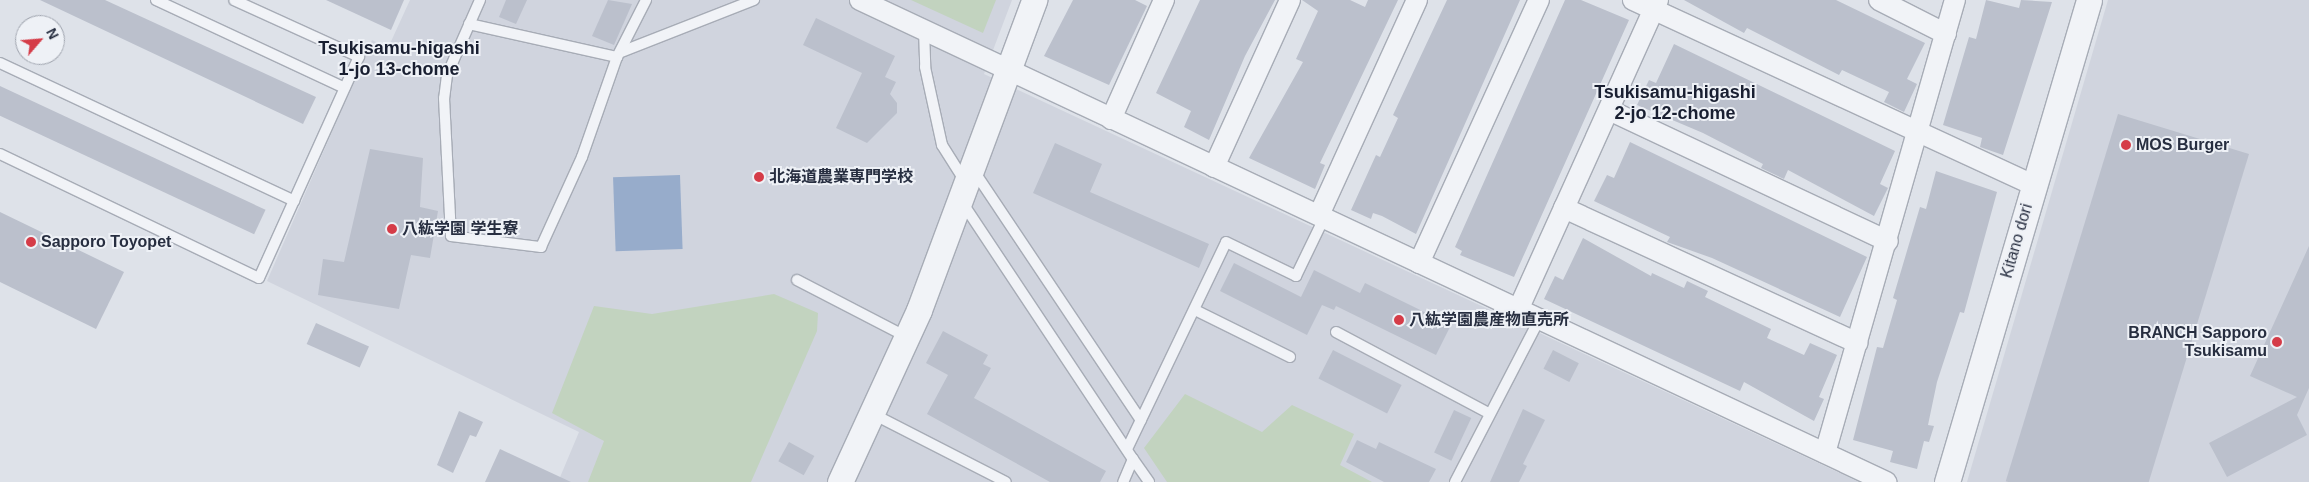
<!DOCTYPE html>
<html>
<head>
<meta charset="utf-8">
<style>
	body { margin:0 }
	#map { position:relative; width:2309px; height:482px; overflow:hidden; background:#dee2e9; font-family:Helvetica,"Noto Sans JP",sans-serif }
	div>[style] { position:absolute }
	.built>* { inset:0; background:#d0d4de }
	.green>* { inset:0; background:#c2d3bf }
	.water>* { inset:0; background:#97accb; transform-origin:0 0 }
	.building>* { inset:0; background:#bbc0cc; transform-origin:0 0 }
	.roads { filter:drop-shadow(1px 0 #a7acb6) drop-shadow(-1px 0 #a7acb6) drop-shadow(0 1px #a7acb6) drop-shadow(0 -1px #a7acb6) }
	.service>* { height:10px; margin:-5px; padding:0 5px; transform-origin:5px; border-radius:5px; background:#f1f3f7 }
	.minor>* { height:20px; margin:-10px; padding:0 10px; transform-origin:10px; border-radius:10px; background:#f1f3f7 }
	.tertiary>* { height:25px; margin:-12.5px; padding:0 12.5px; transform-origin:12.5px; border-radius:12.5px; background:#f1f3f7 }
	.dots>* { width:14px; height:14px; translate:-50% -50%; box-sizing:border-box; border:2px solid #eef1f6; border-radius:50% }
	span { translate:-50% -50%; white-space:nowrap; text-align:center; line-height:1.15; -webkit-text-stroke:4px #eef1f6; paint-order:stroke }
	.poi-label { font-size:16px; color:#272e40; font-weight:700 }
	.left { translate:0 -50%; text-align:left }
	.right { translate:-100% -50%; text-align:right }
	.street-label { font-size:16px; color:#272e40 }
	.neighbourhood-label { font-size:18px; color:#191f31; font-weight:700 }
	.north { position:absolute; left:15px; top:15px; width:50px; height:50px; box-sizing:border-box; background:#eef1f6; border:1px solid #9ea3ad; border-radius:50%; rotate:63deg; font-size:14px; font-weight:700; line-height:20px; text-align:center; color:#272e40 }
	.north::after { content:''; display:block; margin:auto; width:18px; height:22px; background:#d53c48; clip-path:polygon(50% 0,100% 100%,50% 72%,0 100%) }
</style>
</head>
<body>
<div id="map">
	<div class="built">
		<i style="clip-path:polygon(410px 0,1012px 0,984px 74px,1859px 482px,558px 482px,579px 432px,267px 281px,372px 40px,388px 48px)"></i>
		<i style="clip-path:polygon(2108px 0,2309px 0,2309px 482px,1967px 482px)"></i>
	</div>
	<div class="green">
		<i style="clip-path:polygon(911px 0,996px 0,983px 33px)"></i>
		<i style="clip-path:polygon(774px 294px,818px 313px,817px 331px,751px 482px,588px 482px,604px 441px,552px 413px,594px 306px,652px 314px)"></i>
		<i style="clip-path:polygon(1185px 394px,1262px 432px,1292px 405px,1354px 434px,1340px 465px,1372px 482px,1167px 482px,1144px 448px)"></i>
	</div>
	<div class="water">
		<i style="left:680px;top:175px;width:74px;height:67px;rotate:88deg"></i>
	</div>
	<div class="building">
		<i style="clip-path:polygon(40px 0,105px 0,316px 97px,303px 124px)"></i>
		<i style="clip-path:polygon(326px 0,404px 0,391px 30px)"></i>
		<i style="clip-path:polygon(506px 0,527px 0,516px 24px,499px 17px)"></i>
		<i style="clip-path:polygon(608px 0,632px 4px,614px 45px,592px 36px)"></i>
		<i style="clip-path:polygon(1073px 0,1135px 0,1147px 6px,1109px 85px,1044px 56px)"></i>
		<i style="clip-path:polygon(1200px 0,1275px 0,1245px 56px,1209px 140px,1184px 127px,1191px 111px,1156px 93px)"></i>
		<i style="clip-path:polygon(1302px 0,1350px 0,1365px 7px,1368px 0,1398px 0,1320px 163px,1325px 165px,1315px 189px,1249px 158px,1303px 62px,1296px 59px,1318px 11px)"></i>
		<i style="clip-path:polygon(1447px 0,1520px 0,1416px 234px,1382px 216px,1373px 213px,1371px 219px,1351px 210px,1376px 155px,1380px 157px,1398px 118px,1393px 115px)"></i>
		<i style="clip-path:polygon(1565px 0,1581px 0,1629px 20px,1514px 277px,1460px 255px,1462px 251px,1455px 247px)"></i>
		<i style="clip-path:polygon(1684px 0,1836px 0,1925px 43px,1907px 79px,1917px 84px,1904px 112px,1884px 102px,1889px 92px,1842px 70px,1839px 75px,1747px 28px,1744px 33px)"></i>
		<i style="clip-path:polygon(1986px 0,2019px 8px,2021px 0,2052px 2px,2003px 155px,1980px 147px,1982px 138px,1943px 125px,1969px 37px,1976px 39px)"></i>
		<i style="clip-path:polygon(816px 18px,895px 56px,885px 77px,896px 82px,890px 94px,897px 103px,897px 113px,867px 143px,836px 128px,862px 73px,803px 45px)"></i>
		<i style="clip-path:polygon(1674px 44px,1895px 151px,1880px 184px,1888px 188px,1874px 216px,1788px 170px,1784px 179px,1761px 168px,1763px 164px,1703px 133px,1637px 105px,1649px 80px,1656px 83px)"></i>
		<i style="left:0;top:86px;width:293px;height:27px;rotate:25deg"></i>
		<i style="left:2118px;top:114px;width:137px;height:384px;rotate:17deg"></i>
		<i style="clip-path:polygon(1630px 142px,1867px 257px,1840px 317px,1712px 258px,1667px 242px,1670px 237px,1594px 201px,1607px 175px,1614px 178px)"></i>
		<i style="clip-path:polygon(1055px 143px,1102px 164px,1090px 192px,1209px 244px,1199px 268px,1033px 193px)"></i>
		<i style="clip-path:polygon(370px 149px,423px 158px,420px 207px,438px 211px,430px 258px,411px 255px,399px 309px,318px 295px,323px 259px,344px 262px)"></i>
		<i style="clip-path:polygon(1936px 171px,1997px 192px,1964px 313px,1960px 312px,1937px 382px,1928px 425px,1934px 426px,1929px 442px,1924px 441px,1917px 469px,1890px 462px,1893px 451px,1853px 440px,1877px 347px,1883px 348px,1897px 300px,1893px 298px,1920px 207px,1926px 209px)"></i>
		<i style="clip-path:polygon(0 212px,124px 272px,96px 329px,0 282px)"></i>
		<i style="clip-path:polygon(1583px 238px,1651px 276px,1652px 273px,1684px 288px,1687px 281px,1708px 291px,1705px 297px,1771px 329px,1767px 338px,1804px 355px,1810px 343px,1837px 355px,1819px 397px,1824px 399px,1814px 421px,1744px 382px,1740px 391px,1544px 299px,1555px 276px,1563px 280px)"></i>
		<i style="clip-path:polygon(2309px 246px,2309px 388px,2297px 415px,2307px 435px,2227px 477px,2209px 443px,2297px 397px,2250px 376px)"></i>
		<i style="clip-path:polygon(1234px 263px,1301px 297px,1314px 270px,1360px 293px,1365px 283px,1451px 325px,1436px 355px,1336px 306px,1334px 310px,1322px 305px,1307px 335px,1220px 291px)"></i>
		<i style="left:316px;top:323px;width:58px;height:23px;rotate:24deg"></i>
		<i style="clip-path:polygon(943px 331px,988px 355px,983px 364px,991px 368px,974px 398px,1106px 471px,1100px 482px,1050px 482px,927px 414px,948px 375px,926px 363px)"></i>
		<i style="left:1333px;top:350px;width:77px;height:32px;rotate:27deg"></i>
		<i style="left:1553px;top:350px;width:29px;height:21px;rotate:27deg"></i>
		<i style="clip-path:polygon(1523px 409px,1545px 420px,1523px 464px,1527px 466px,1519px 482px,1490px 482px)"></i>
		<i style="left:1454px;top:410px;width:19px;height:47px;rotate:25deg"></i>
		<i style="clip-path:polygon(459px 411px,483px 422px,476px 437px,470px 435px,453px 473px,437px 465px)"></i>
		<i style="clip-path:polygon(1357px 440px,1376px 449px,1379px 442px,1436px 469px,1429px 482px,1384px 482px,1346px 462px)"></i>
		<i style="left:789px;top:442px;width:29px;height:22px;rotate:29deg"></i>
		<i style="clip-path:polygon(500px 449px,571px 482px,485px 482px)"></i>
	</div>
	<div class="roads">
		<div class="service">
			<i style="left:156px;top:0;width:208px;rotate:25deg"></i>
			<i style="left:480px;top:0;width:82px;rotate:113.7deg"></i>
			<i style="left:447px;top:75px;width:23px;rotate:97deg"></i>
			<i style="left:444px;top:98px;width:138px;rotate:87.1deg"></i>
			<i style="left:451px;top:236px;width:91px;rotate:7deg"></i>
			<i style="left:541px;top:247px;width:99px;rotate:-65.5deg"></i>
			<i style="left:582px;top:157px;width:106px;rotate:-70.7deg"></i>
			<i style="left:617px;top:57px;width:64px;rotate:-63deg"></i>
			<i style="left:469px;top:24px;width:152px;rotate:12.6deg"></i>
			<i style="left:924px;top:30px;width:37px;rotate:88deg"></i>
			<i style="left:925px;top:67px;width:80px;rotate:77.7deg"></i>
			<i style="left:942px;top:145px;width:41px;rotate:57.8deg"></i>
			<i style="left:621px;top:52px;width:143px;rotate:-21.4deg"></i>
			<i style="left:0;top:63px;width:325px;rotate:25.1deg"></i>
			<i style="left:0;top:154px;width:287px;rotate:25.6deg"></i>
			<i style="left:259px;top:278px;width:243px;rotate:-65.7deg"></i>
			<i style="left:359px;top:57px;width:137px;rotate:-155.5deg"></i>
			<i style="left:974px;top:171px;width:300px;rotate:56.2deg"></i>
			<i style="left:962px;top:202px;width:309px;rotate:56.4deg"></i>
			<i style="left:1133px;top:459px;width:25px;rotate:113deg"></i>
			<i style="left:797px;top:280px;width:124px;rotate:27.4deg"></i>
			<i style="left:1195px;top:310px;width:106px;rotate:26.3deg"></i>
			<i style="left:1336px;top:332px;width:174px;rotate:28deg"></i>
			<i style="left:873px;top:414px;width:149px;rotate:27.1deg"></i>
			<i style="left:1127px;top:449px;width:229px;rotate:-64.4deg"></i>
			<i style="left:1226px;top:242px;width:78px;rotate:25.9deg"></i>
			<i style="left:1296px;top:276px;width:64px;rotate:-64.2deg"></i>
			<i style="left:1133px;top:459px;width:28px;rotate:55deg"></i>
			<i style="left:1455px;top:482px;width:182px;rotate:-62.6deg"></i>
		</div>
		<div class="minor">
			<i style="left:860px;top:0;width:1134px;rotate:25.16deg"></i>
			<i style="left:1633px;top:0;width:441px;rotate:24.8deg"></i>
			<i style="left:1879px;top:0;width:75px;rotate:26.9deg"></i>
			<i style="left:1609px;top:110px;width:308px;rotate:25.2deg"></i>
			<i style="left:1111px;top:119px;width:130px;rotate:-66deg"></i>
			<i style="left:1214px;top:167px;width:183px;rotate:-65.5deg"></i>
			<i style="left:1564px;top:208px;width:323px;rotate:24.7deg"></i>
			<i style="left:1319px;top:215px;width:236px;rotate:-65.5deg"></i>
			<i style="left:1419px;top:263px;width:289px;rotate:-65.5deg"></i>
			<i style="left:1518px;top:310px;width:340px;rotate:-65.7deg"></i>
			<i style="left:1825px;top:453px;width:471px;rotate:-74deg"></i>
		</div>
		<div class="tertiary">
			<i style="left:840px;top:482px;width:189px;rotate:-65.3deg"></i>
			<i style="left:919px;top:310px;width:331px;rotate:-69.6deg"></i>
			<i style="left:1947px;top:482px;width:502px;rotate:-73.58deg"></i>
		</div>
	</div>
	<div class="dots">
		<i style="left:2126px;top:145px;background:#d53c48"></i>
		<i style="left:759px;top:177px;background:#d53c48"></i>
		<i style="left:392px;top:229px;background:#d53c48"></i>
		<i style="left:31px;top:242px;background:#d53c48"></i>
		<i style="left:1399px;top:320px;background:#d53c48"></i>
		<i style="left:2277px;top:342px;background:#d53c48"></i>
	</div>
	<div class="poi-label">
		<span class="left" style="left:2136px;top:145px">MOS Burger</span>
		<span class="left" style="left:769px;top:177px">北海道農業専門学校</span>
		<span class="left" style="left:402px;top:229px">八紘学園 学生寮</span>
		<span class="left" style="left:41px;top:242px">Sapporo Toyopet</span>
		<span class="left" style="left:1409px;top:320px">八紘学園農産物直売所</span>
		<span class="right" style="left:2267px;top:342px">BRANCH Sapporo<br>Tsukisamu</span>
	</div>
	<div class="street-label">
		<span style="left:2017px;top:241px;rotate:-74deg">Kitano dori</span>
	</div>
	<div class="neighbourhood-label">
		<span style="left:399px;top:59px">Tsukisamu-higashi<br>1-jo 13-chome</span>
		<span style="left:1675px;top:103px">Tsukisamu-higashi<br>2-jo 12-chome</span>
	</div>
	<div class="north">N</div>
</div>
</body>
</html>
